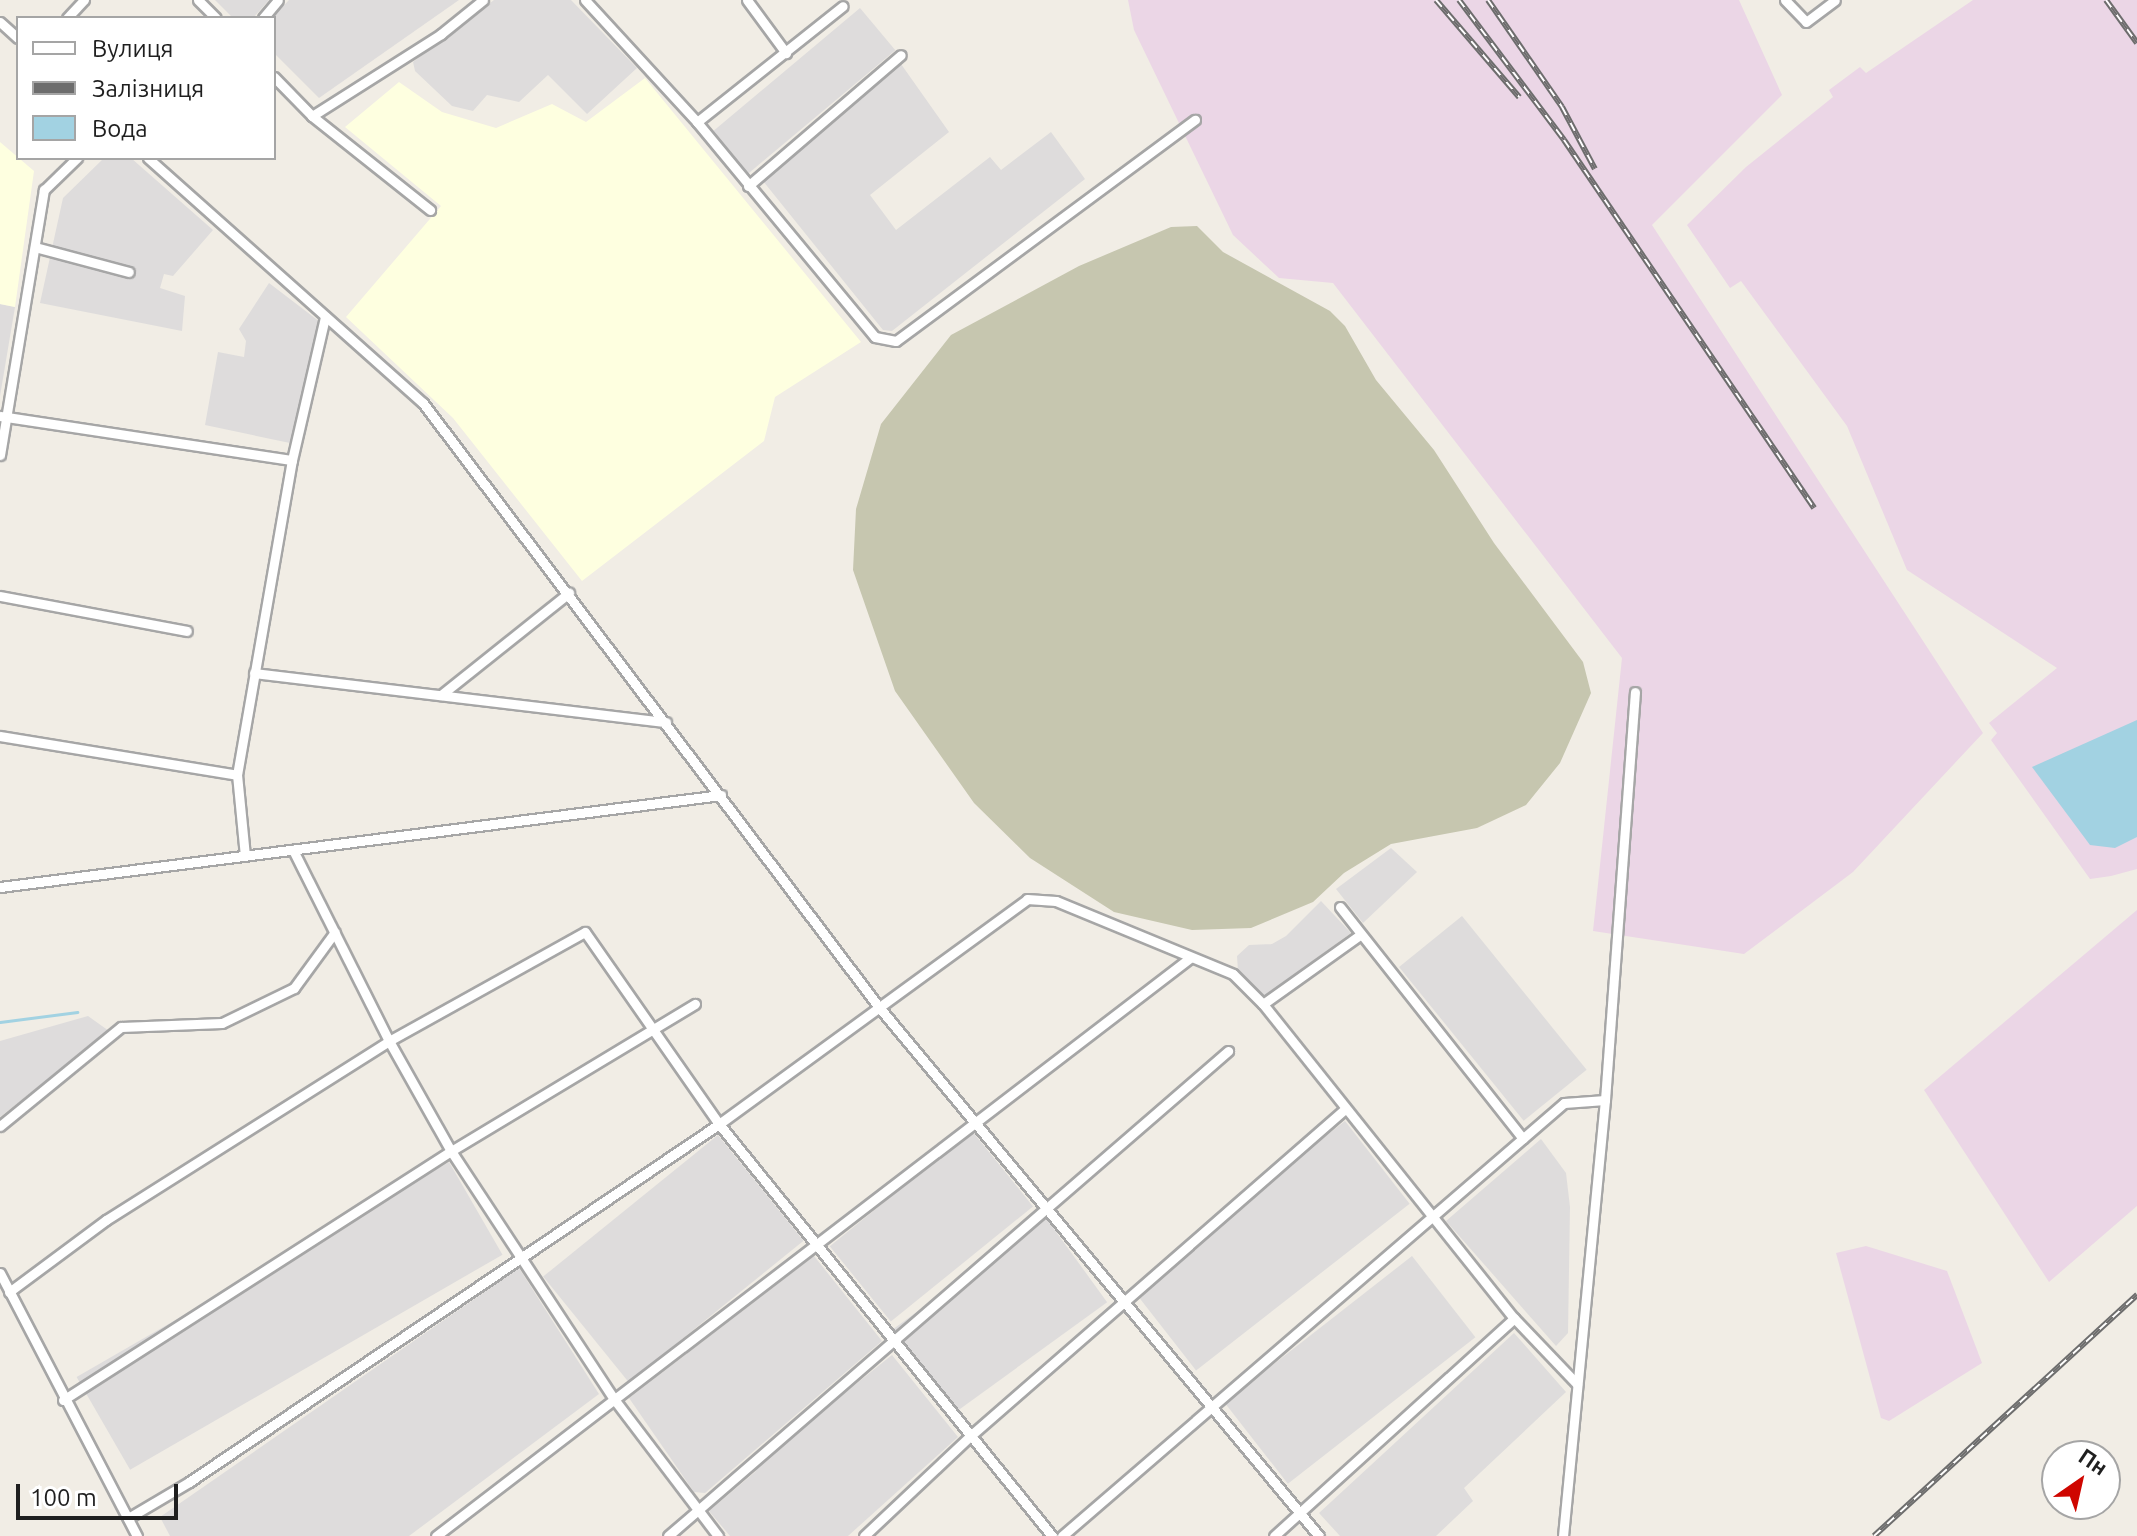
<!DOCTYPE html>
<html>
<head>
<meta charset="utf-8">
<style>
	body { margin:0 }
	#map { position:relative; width:2137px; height:1536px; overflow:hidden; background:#f1ede5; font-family:Ubuntu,sans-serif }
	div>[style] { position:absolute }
	.residential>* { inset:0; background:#dedcdc; transform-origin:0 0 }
	.industrial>* { inset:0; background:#ebd6e6 }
	.education>* { inset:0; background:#feffe0 }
	.construction>* { inset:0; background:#c6c6af }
	.water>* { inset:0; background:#a2d2e2 }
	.stream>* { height:3px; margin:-1.5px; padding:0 1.5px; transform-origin:1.5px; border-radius:1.5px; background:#a2d2e2 }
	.roads { filter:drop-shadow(2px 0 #a6a6a6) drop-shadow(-2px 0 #a6a6a6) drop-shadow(0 2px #a6a6a6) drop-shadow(0 -2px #a6a6a6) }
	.minor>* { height:9px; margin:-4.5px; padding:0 4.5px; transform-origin:4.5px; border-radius:4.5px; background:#fff }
	.rail>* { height:6px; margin-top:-3px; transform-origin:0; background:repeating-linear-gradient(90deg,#fff 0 9px,#6d6d6d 0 18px); box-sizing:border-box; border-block:2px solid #6d6d6d }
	span { translate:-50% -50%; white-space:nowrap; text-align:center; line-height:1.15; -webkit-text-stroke:8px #fff; paint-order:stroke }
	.legend { position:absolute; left:16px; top:16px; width:260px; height:144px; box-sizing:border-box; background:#fff; border:2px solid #a5a5a5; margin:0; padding:10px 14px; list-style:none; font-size:24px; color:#1f1f1f }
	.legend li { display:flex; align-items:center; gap:16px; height:40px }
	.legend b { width:40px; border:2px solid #a5a5a5 }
	.north { position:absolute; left:2041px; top:1440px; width:80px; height:80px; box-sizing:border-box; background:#fff; border:2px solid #a5a5a5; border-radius:50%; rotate:34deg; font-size:22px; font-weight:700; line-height:32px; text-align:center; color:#1f1f1f }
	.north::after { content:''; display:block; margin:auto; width:28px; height:36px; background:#cf0600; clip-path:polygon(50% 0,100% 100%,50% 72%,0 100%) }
	.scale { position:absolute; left:16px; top:1484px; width:162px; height:36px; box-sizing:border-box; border:4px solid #1f1f1f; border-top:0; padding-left:10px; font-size:24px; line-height:28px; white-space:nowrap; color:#1f1f1f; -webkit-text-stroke:6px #fff; paint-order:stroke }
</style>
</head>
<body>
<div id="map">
	<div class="residential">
		<i style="clip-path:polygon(215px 0,269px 0,253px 18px,233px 18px)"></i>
		<i style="clip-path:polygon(289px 0,459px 0,319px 98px,274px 53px,272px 18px)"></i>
		<i style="clip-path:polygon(494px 0,571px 0,637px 68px,587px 114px,548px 75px,519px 102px,487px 95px,473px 111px,452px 106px,415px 71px,413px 62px)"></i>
		<i style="left:860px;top:8px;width:55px;height:193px;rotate:50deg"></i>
		<i style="clip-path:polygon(901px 64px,949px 132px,870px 195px,896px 230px,990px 157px,1001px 170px,1051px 132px,1085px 179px,892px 331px,883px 330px,763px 181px)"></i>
		<i style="clip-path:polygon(104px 158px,131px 158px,213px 230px,173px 276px,164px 274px,160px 288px,185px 296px,182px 331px,40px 303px,63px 198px)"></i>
		<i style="clip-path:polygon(269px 283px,320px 322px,290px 443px,205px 425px,218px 352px,244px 357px,246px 341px,239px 329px)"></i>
		<i style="clip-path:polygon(0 304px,15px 307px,0 396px)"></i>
		<i style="clip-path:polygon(1391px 848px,1417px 872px,1363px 923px,1336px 889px)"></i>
		<i style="clip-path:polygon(1321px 901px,1351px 933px,1263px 997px,1238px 971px,1237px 956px,1249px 945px,1272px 944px,1286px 936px)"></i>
		<i style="left:1462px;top:916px;width:198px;height:81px;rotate:51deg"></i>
		<i style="clip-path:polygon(88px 1016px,109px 1031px,0 1117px,0 1041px)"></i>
		<i style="left:1345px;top:1121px;width:105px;height:271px;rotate:52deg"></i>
		<i style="left:972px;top:1131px;width:97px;height:183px;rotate:51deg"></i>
		<i style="left:718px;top:1135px;width:136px;height:225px;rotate:51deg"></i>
		<i style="clip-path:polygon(1541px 1139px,1566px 1173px,1570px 1207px,1568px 1333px,1556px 1346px,1446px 1221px)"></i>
		<i style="left:449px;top:1162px;width:107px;height:430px;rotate:60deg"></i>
		<i style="left:1046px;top:1218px;width:104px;height:190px;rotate:54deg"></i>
		<i style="clip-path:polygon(814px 1256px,882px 1341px,705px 1493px,694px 1492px,629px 1398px)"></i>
		<i style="left:1412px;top:1256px;width:103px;height:238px;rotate:52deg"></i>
		<i style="clip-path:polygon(519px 1268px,599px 1394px,409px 1536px,170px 1536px,160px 1517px)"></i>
		<i style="clip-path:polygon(1514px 1333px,1566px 1392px,1464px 1488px,1473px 1501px,1436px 1536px,1340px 1536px,1319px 1513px)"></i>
		<i style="clip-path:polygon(892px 1355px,958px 1437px,848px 1536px,730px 1536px,709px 1511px,755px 1472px,766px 1456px)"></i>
	</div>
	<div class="industrial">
		<i style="clip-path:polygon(1128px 0,1739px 0,1782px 95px,1652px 225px,1983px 733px,1853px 872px,1744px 954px,1593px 931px,1622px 658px,1333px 283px,1279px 278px,1233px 235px,1134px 30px)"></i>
		<i style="clip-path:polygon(1973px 0,2137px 0,2137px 869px,2111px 876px,2090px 879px,1991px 740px,1997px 733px,1989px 723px,2057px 668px,1907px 570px,1847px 426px,1741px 281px,1730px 288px,1687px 225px,1746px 167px,1833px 97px,1829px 90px,1860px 67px,1866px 73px)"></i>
		<i style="clip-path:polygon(2137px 910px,2137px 1206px,2049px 1282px,1924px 1090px)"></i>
		<i style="clip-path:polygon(1866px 1246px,1947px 1271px,1982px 1363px,1889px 1421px,1881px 1418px,1836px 1253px)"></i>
	</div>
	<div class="education">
		<i style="clip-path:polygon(645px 78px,861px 342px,775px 397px,764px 441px,582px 581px,453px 418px,346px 317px,441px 206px,345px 127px,399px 82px,442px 112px,496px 128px,552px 104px,586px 122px)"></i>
		<i style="clip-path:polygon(0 142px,34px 171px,15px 307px,0 304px)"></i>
	</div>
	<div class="construction">
		<i style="clip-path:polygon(1197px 226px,1223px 252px,1330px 311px,1345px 326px,1376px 380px,1434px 450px,1494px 543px,1583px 662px,1591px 693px,1560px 763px,1526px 805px,1477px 828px,1391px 844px,1344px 873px,1313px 902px,1251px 928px,1192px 930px,1114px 912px,1030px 858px,974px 803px,895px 691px,853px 570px,856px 509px,881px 424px,951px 335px,1079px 266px,1171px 227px)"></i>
	</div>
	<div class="water">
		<i style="clip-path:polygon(2137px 720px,2137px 837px,2115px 848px,2090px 845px,2032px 767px)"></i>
	</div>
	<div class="stream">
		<i style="left:0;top:1022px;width:78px;rotate:-7.4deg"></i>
	</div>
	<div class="roads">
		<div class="minor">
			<i style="left:198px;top:0;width:25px;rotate:45deg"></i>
			<i style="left:585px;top:0;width:166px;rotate:47.4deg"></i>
			<i style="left:697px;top:122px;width:279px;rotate:50.4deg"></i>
			<i style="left:875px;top:337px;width:21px;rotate:11deg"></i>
			<i style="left:896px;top:341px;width:372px;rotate:-36.5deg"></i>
			<i style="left:747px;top:0;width:66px;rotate:53.7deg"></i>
			<i style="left:1785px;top:0;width:30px;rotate:46deg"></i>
			<i style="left:1806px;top:22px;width:36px;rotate:-37deg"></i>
			<i style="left:67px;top:18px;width:25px;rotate:-47deg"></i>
			<i style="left:263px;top:18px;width:23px;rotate:-50deg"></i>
			<i style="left:0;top:22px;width:24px;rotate:42deg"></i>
			<i style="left:274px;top:77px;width:54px;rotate:45.7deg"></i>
			<i style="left:312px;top:116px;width:151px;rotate:38.5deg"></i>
			<i style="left:312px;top:116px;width:153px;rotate:-32.4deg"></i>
			<i style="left:441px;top:34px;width:54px;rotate:-39deg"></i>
			<i style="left:697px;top:122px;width:186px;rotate:-38.5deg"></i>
			<i style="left:148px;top:158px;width:368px;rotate:41.7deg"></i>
			<i style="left:423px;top:403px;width:755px;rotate:52.96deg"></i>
			<i style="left:878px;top:1006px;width:689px;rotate:50.24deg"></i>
			<i style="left:748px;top:186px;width:201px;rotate:-40.6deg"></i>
			<i style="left:35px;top:247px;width:97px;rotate:14.9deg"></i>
			<i style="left:0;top:416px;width:295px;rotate:8.6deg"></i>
			<i style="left:0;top:455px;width:269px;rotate:-80.6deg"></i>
			<i style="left:44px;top:190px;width:46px;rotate:-44.1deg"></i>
			<i style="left:0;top:596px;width:190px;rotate:10.6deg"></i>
			<i style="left:254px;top:673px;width:415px;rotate:6.8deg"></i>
			<i style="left:441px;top:695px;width:164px;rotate:-38.6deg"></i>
			<i style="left:0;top:736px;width:240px;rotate:9.3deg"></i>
			<i style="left:293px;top:850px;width:214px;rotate:63.3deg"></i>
			<i style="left:389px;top:1041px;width:126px;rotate:60.6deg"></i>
			<i style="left:451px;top:1151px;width:297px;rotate:56.7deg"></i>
			<i style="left:614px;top:1399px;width:172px;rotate:52.8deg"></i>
			<i style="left:245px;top:856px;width:81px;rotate:-95.6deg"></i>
			<i style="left:237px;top:775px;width:320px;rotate:-80.1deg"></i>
			<i style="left:292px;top:460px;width:147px;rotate:-77deg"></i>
			<i style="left:0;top:887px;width:727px;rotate:-7.27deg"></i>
			<i style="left:1340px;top:907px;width:295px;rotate:51.7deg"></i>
			<i style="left:1263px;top:1004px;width:120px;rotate:-35.5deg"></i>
			<i style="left:0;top:1126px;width:156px;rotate:-39.3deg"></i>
			<i style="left:121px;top:1027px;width:101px;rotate:-2.3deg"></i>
			<i style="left:222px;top:1023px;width:80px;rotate:-25.9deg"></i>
			<i style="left:294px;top:988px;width:69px;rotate:-53.8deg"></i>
			<i style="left:0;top:1273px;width:297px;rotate:62.5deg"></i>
			<i style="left:9px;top:1292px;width:121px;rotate:-36.6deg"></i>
			<i style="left:106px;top:1220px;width:335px;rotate:-32.3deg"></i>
			<i style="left:389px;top:1041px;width:224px;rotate:-29.1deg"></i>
			<i style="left:585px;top:932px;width:234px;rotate:55.1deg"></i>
			<i style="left:719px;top:1124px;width:530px;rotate:51.05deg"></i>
			<i style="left:63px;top:1400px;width:461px;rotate:-32.7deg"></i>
			<i style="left:451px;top:1151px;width:285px;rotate:-31.1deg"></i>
			<i style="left:128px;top:1518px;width:71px;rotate:-30.5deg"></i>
			<i style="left:189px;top:1482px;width:640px;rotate:-34.04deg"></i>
			<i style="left:719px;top:1124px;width:381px;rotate:-36.1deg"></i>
			<i style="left:1027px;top:899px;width:29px;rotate:4deg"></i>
			<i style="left:1056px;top:901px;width:191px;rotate:22.4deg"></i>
			<i style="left:1233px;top:974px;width:42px;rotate:45deg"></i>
			<i style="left:1263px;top:1004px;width:402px;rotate:51.4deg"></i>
			<i style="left:1514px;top:1318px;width:91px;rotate:46.3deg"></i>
			<i style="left:436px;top:1536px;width:951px;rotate:-37.48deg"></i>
			<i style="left:668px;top:1536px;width:741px;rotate:-40.89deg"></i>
			<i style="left:864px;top:1536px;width:144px;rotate:-43.3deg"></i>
			<i style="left:969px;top:1437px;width:498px;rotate:-41.1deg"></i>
			<i style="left:1062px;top:1536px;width:663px;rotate:-40.78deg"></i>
			<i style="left:1564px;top:1103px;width:41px;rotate:-4.2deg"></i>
			<i style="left:1274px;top:1536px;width:324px;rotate:-42.2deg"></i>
			<i style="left:1563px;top:1536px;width:438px;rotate:-84.5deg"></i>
			<i style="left:1605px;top:1100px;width:409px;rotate:-85.8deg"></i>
		</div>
	</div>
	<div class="rail">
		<i style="left:1436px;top:0;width:128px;rotate:49.4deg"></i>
		<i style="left:1459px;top:0;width:175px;rotate:53.1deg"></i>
		<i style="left:1564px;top:140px;width:445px;rotate:55.8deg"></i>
		<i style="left:1488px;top:0;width:130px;rotate:55.3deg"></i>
		<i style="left:1562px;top:107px;width:70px;rotate:62deg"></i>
		<i style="left:2106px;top:0;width:53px;rotate:54.2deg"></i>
		<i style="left:1874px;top:1536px;width:357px;rotate:-42.5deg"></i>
	</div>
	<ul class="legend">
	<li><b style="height:10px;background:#fff"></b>Вулиця</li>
	<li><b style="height:10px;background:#6d6d6d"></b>Залізниця</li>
	<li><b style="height:22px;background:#a2d2e2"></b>Вода</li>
	</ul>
	<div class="north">Пн</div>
	<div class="scale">100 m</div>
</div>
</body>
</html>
